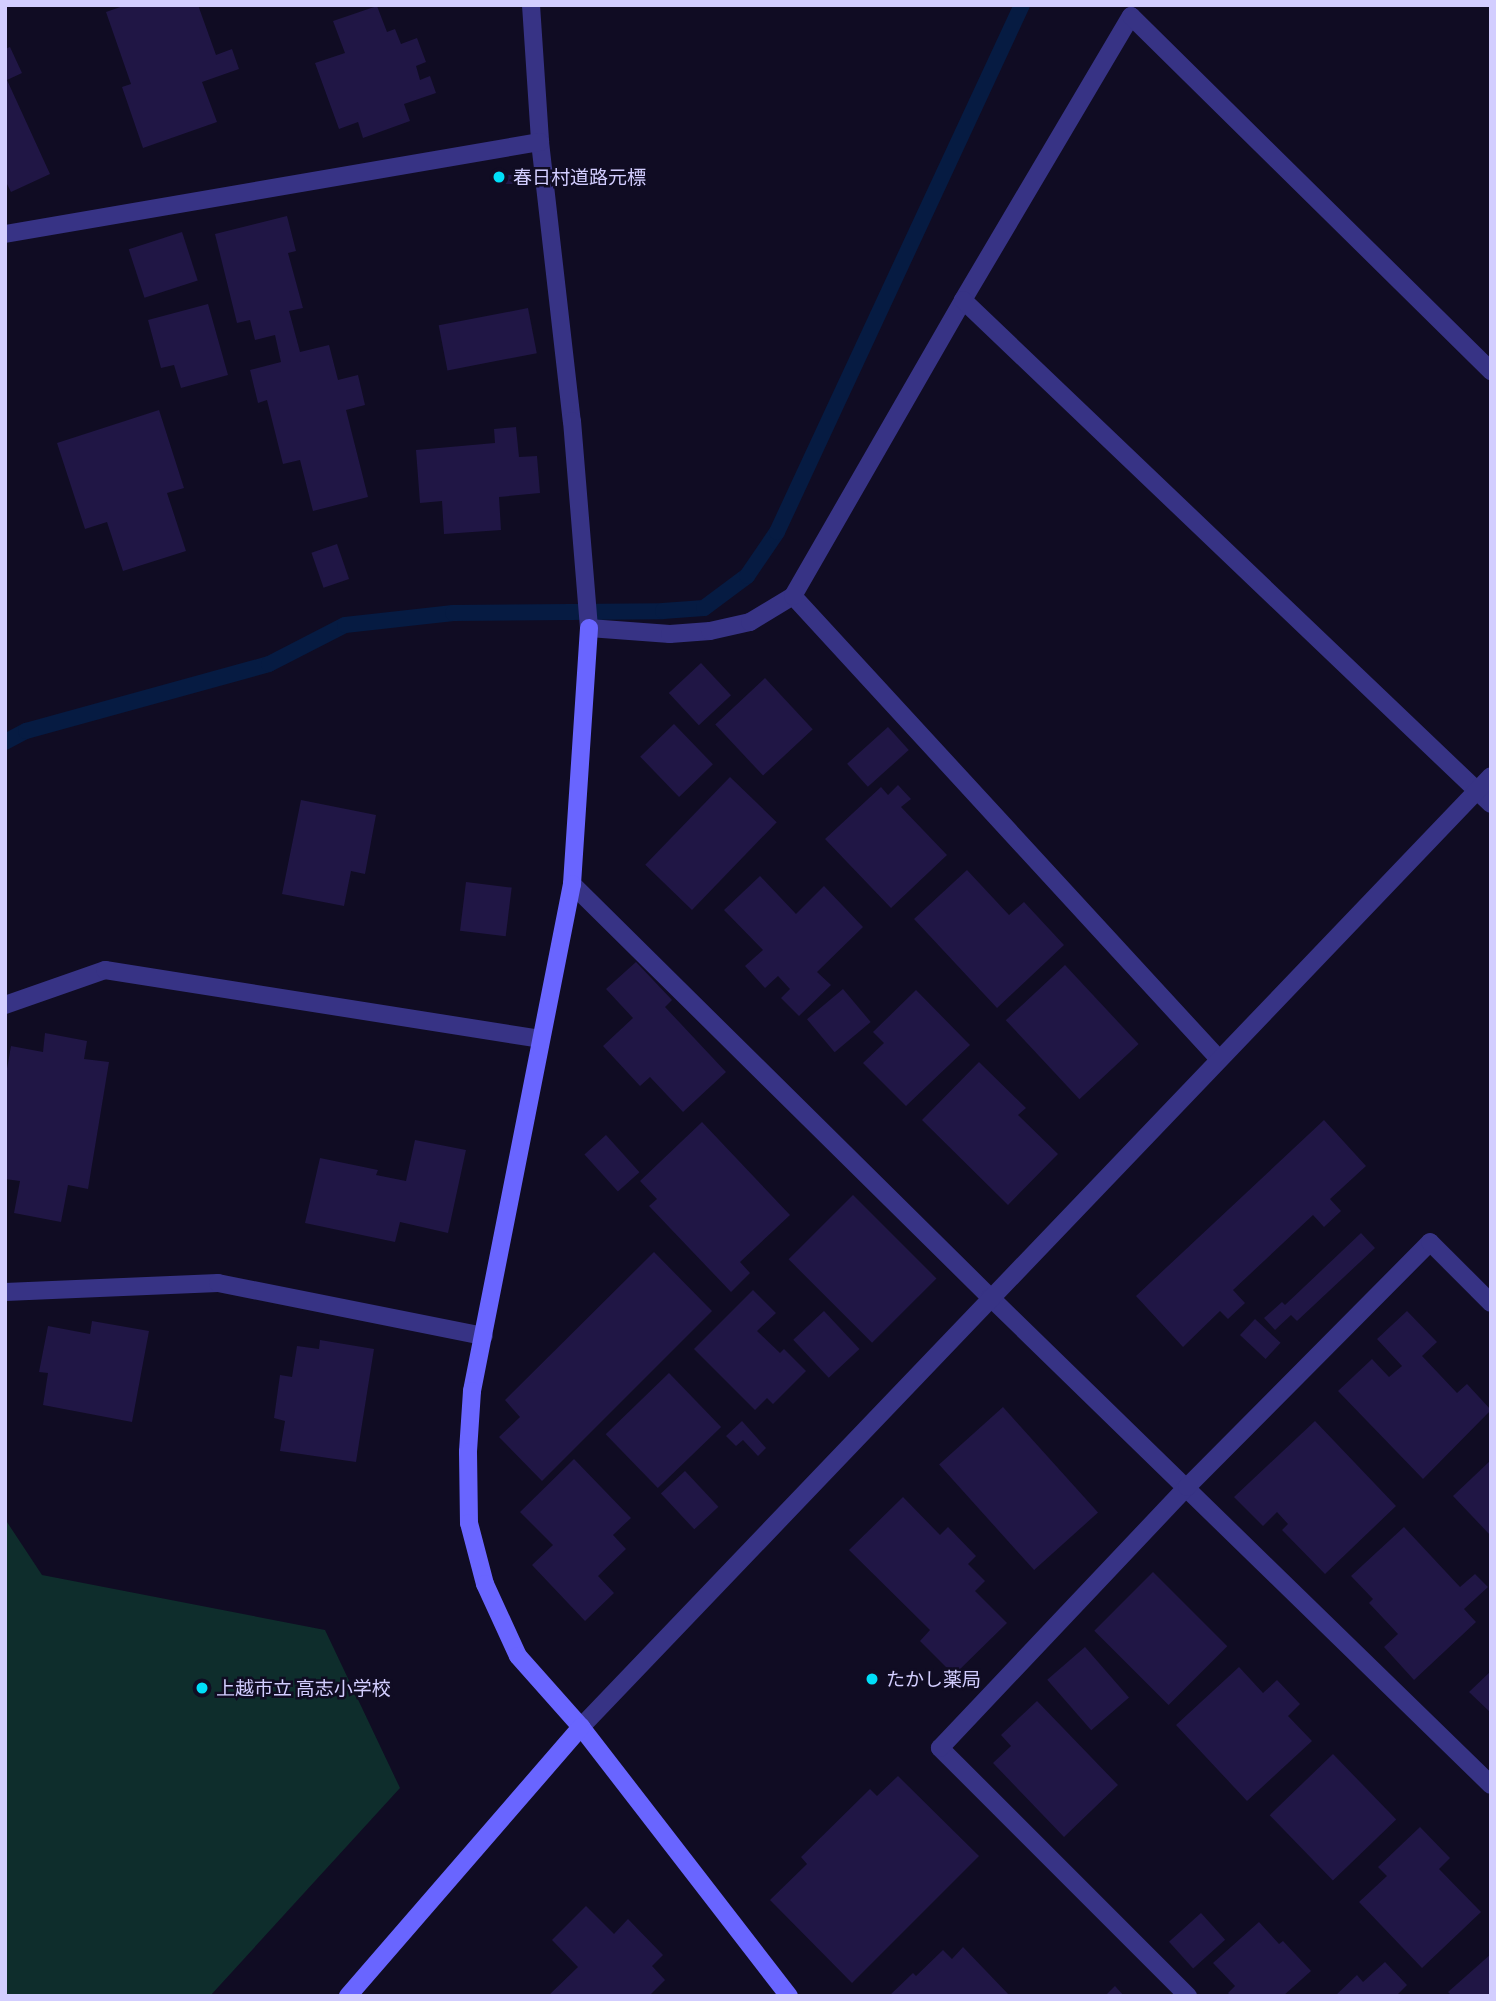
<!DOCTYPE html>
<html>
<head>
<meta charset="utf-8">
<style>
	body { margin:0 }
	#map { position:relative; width:1496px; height:2001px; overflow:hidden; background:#100c23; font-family:Commissioner,"Noto Sans JP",sans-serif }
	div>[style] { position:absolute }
	.green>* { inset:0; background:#0e2d2c }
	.stream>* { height:16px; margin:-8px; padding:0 8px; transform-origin:8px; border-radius:8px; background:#061b42 }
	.building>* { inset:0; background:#201645; transform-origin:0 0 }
	.street>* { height:18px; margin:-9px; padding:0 9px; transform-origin:9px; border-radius:9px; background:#373385 }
	.secondary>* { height:18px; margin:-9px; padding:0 9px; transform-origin:9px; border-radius:9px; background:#6965ff }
	.dots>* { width:19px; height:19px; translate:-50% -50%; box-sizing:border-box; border:4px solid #100c23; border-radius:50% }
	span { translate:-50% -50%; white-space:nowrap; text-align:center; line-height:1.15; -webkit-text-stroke:5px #100c23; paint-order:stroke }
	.poi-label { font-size:19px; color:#d3ceff }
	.left { translate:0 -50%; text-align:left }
	.frame { position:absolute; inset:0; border:7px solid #d3ceff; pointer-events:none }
</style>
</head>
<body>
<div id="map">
	<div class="green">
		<i style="clip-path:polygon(5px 1519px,42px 1575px,325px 1630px,400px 1788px,210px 1996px,5px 1996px)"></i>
	</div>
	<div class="stream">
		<i style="left:5px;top:742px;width:24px;rotate:-28deg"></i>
		<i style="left:26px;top:731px;width:252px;rotate:-15.4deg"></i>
		<i style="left:269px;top:664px;width:85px;rotate:-27.2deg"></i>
		<i style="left:345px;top:625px;width:109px;rotate:-6.3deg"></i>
		<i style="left:453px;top:613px;width:210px;rotate:-0.5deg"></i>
		<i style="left:663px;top:611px;width:41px;rotate:-4.2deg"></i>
		<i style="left:704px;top:608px;width:54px;rotate:-36.7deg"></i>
		<i style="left:747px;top:576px;width:53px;rotate:-55.7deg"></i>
		<i style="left:777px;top:532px;width:581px;rotate:-65.07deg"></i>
	</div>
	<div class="building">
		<i style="clip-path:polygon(126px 5px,198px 5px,216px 55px,232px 49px,239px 69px,202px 82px,217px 122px,143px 148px,122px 87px,131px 84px,106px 12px)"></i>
		<i style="clip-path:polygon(377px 6px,387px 32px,395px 29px,401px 44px,417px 38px,426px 62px,416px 66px,420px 80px,430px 76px,436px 93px,404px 104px,410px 121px,363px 138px,358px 122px,339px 129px,315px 63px,345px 53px,333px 21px)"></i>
		<i style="clip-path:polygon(10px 47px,22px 73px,7px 80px,50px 174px,11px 192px,5px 180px,5px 49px)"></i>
		<i style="left:503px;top:175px;width:11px;height:9px"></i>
		<i style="clip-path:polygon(287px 216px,296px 251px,288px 253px,303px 308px,289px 311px,300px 352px,329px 345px,338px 380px,358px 375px,365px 405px,346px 410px,368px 497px,313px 511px,300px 460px,283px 464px,267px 400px,258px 403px,250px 370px,281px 362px,275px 335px,255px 340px,250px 320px,237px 323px,215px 234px)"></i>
		<i style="left:182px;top:232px;width:51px;height:56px;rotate:72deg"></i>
		<i style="clip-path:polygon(208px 304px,228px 375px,181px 388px,174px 365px,161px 368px,148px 320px)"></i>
		<i style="left:528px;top:308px;width:46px;height:91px;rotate:79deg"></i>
		<i style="clip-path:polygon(159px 410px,184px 488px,167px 493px,186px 551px,123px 571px,107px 522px,85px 529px,57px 443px)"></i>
		<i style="clip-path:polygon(516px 427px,519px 457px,537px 456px,540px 493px,499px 497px,501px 530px,444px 534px,442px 501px,420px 503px,416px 450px,495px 443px,494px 429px)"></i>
		<i style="left:337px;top:544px;width:37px;height:27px;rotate:71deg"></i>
		<i style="left:701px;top:663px;width:44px;height:44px;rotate:47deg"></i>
		<i style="left:765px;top:678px;width:70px;height:68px;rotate:47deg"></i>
		<i style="left:674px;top:724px;width:56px;height:47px;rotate:46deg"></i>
		<i style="left:888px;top:727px;width:31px;height:55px;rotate:48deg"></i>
		<i style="left:730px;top:777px;width:65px;height:122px;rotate:44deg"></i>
		<i style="clip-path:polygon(898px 785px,911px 799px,901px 807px,947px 855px,891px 908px,825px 839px,881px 787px,888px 795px)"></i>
		<i style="clip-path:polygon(301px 800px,376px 815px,365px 874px,351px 871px,344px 906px,282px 894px)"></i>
		<i style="clip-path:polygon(967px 870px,1009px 915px,1024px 902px,1064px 945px,997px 1008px,914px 919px)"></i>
		<i style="clip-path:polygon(760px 876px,796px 914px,824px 886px,863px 927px,817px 972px,831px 985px,799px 1016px,781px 998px,790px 989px,778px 976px,765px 988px,745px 966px,763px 950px,724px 910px)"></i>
		<i style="left:466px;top:882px;width:46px;height:49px;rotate:7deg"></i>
		<i style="clip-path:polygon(636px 962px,672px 1000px,665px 1007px,726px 1072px,683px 1112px,650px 1077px,640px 1086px,603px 1046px,633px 1018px,606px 989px)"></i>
		<i style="left:1065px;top:965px;width:108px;height:81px;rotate:47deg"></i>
		<i style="left:843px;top:989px;width:43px;height:47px;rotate:50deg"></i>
		<i style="clip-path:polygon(916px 990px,970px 1045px,906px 1106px,863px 1063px,884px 1043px,873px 1032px)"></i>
		<i style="clip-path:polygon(45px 1033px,87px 1041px,84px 1059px,109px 1062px,88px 1189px,68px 1185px,61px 1222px,14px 1213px,20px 1181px,5px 1179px,5px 1080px,11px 1046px,43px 1052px)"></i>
		<i style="clip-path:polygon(979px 1062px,1026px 1108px,1018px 1115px,1058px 1154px,1008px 1205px,922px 1120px)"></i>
		<i style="clip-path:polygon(1324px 1120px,1366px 1166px,1330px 1199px,1341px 1211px,1324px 1227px,1313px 1215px,1233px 1290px,1245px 1303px,1228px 1319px,1220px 1311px,1183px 1347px,1136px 1296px)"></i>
		<i style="clip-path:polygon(702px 1122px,790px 1215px,740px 1262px,750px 1273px,731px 1292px,649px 1206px,657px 1199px,640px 1181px)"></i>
		<i style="left:606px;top:1135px;width:50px;height:29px;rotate:48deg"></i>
		<i style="clip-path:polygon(415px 1140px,466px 1150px,448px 1233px,400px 1222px,395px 1242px,305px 1223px,320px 1158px,378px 1170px,376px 1175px,406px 1181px)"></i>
		<i style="left:853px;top:1195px;width:118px;height:91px;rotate:45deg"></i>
		<i style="clip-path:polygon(1361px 1233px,1375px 1248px,1297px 1321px,1291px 1315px,1275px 1330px,1264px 1318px,1282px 1302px,1285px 1305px)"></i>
		<i style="clip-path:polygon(654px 1252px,712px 1311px,542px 1481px,499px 1437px,520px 1417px,505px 1400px)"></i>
		<i style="clip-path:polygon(753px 1290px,776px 1313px,757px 1331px,780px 1353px,784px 1349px,806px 1371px,773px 1404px,767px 1398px,755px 1410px,694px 1349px)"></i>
		<i style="left:824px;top:1311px;width:52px;height:42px;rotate:47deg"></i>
		<i style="clip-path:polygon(1407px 1311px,1437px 1342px,1422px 1356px,1457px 1393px,1467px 1384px,1491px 1410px,1423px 1479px,1338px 1391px,1372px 1359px,1389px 1377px,1402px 1366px,1377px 1339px)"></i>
		<i style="left:1255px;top:1319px;width:35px;height:22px;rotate:43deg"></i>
		<i style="clip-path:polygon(92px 1321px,149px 1331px,132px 1422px,43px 1405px,48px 1373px,39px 1372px,48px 1326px,90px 1334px)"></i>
		<i style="clip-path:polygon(320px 1340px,374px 1349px,356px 1462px,280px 1451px,285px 1421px,274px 1418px,280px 1375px,292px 1377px,297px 1346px,319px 1349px)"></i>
		<i style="left:669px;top:1373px;width:75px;height:88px;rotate:46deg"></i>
		<i style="left:1003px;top:1407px;width:142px;height:86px;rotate:48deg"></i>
		<i style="clip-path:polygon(742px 1421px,766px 1448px,758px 1456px,743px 1440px,736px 1446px,726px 1436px)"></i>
		<i style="clip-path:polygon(1315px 1421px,1396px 1506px,1325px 1574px,1282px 1530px,1288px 1524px,1277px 1512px,1263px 1526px,1234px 1497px)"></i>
		<i style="clip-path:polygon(574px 1459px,631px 1518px,613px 1535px,626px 1549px,598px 1576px,614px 1593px,585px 1621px,532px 1565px,553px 1545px,520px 1512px)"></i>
		<i style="clip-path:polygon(1491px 1460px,1491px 1536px,1453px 1496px)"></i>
		<i style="left:685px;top:1471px;width:49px;height:33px;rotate:47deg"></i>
		<i style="clip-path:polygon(903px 1497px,940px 1535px,948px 1527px,976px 1556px,968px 1564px,985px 1581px,975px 1591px,1007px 1623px,954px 1675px,920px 1641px,930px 1630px,849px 1550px)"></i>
		<i style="clip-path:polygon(1404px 1527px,1460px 1587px,1475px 1574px,1488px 1587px,1464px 1609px,1476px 1622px,1414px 1680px,1384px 1647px,1398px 1634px,1369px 1603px,1373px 1599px,1351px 1576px)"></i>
		<i style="left:1153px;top:1572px;width:105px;height:83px;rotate:45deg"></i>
		<i style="left:1085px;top:1647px;width:67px;height:50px;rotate:49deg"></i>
		<i style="clip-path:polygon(1239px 1667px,1263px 1693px,1277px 1680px,1300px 1704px,1288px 1716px,1312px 1741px,1247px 1801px,1176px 1725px)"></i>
		<i style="clip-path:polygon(1491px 1671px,1491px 1713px,1469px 1692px)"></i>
		<i style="clip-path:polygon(1037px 1701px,1118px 1785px,1064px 1837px,993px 1763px,1011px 1746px,1001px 1735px)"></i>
		<i style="left:1333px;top:1754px;width:91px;height:88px;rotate:46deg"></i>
		<i style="clip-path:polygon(898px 1776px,979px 1856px,852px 1983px,770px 1900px,807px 1864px,801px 1857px,870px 1789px,877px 1796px)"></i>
		<i style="clip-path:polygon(1420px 1827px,1450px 1858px,1439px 1869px,1481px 1912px,1422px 1968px,1359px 1902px,1387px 1876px,1378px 1867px)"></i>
		<i style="clip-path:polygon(586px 1906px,614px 1934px,628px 1919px,663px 1955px,652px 1966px,665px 1980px,649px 1996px,548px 1996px,578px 1967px,552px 1940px)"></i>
		<i style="left:1201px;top:1913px;width:36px;height:43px;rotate:48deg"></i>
		<i style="clip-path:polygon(1259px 1922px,1279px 1944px,1283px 1941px,1311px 1971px,1283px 1996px,1231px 1996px,1228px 1993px,1235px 1986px,1213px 1963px)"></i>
		<i style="clip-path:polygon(963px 1947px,1010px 1996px,889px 1996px,913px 1973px,916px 1976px,943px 1950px,952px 1959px)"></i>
		<i style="clip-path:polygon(1491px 1954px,1491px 1996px,1452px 1996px,1448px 1992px)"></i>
		<i style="clip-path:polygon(1385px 1962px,1407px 1985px,1396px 1996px,1335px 1996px,1357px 1975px,1363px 1982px)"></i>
		<i style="clip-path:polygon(1115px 1986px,1124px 1996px,1105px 1996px)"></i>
	</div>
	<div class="street">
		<i style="left:531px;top:5px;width:137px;rotate:86.2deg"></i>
		<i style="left:540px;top:142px;width:281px;rotate:83.5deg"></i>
		<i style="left:572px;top:421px;width:208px;rotate:85.3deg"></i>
		<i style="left:589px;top:628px;width:81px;rotate:4.2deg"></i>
		<i style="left:670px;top:634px;width:40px;rotate:-4.3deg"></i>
		<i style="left:710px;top:631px;width:41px;rotate:-12.7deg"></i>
		<i style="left:750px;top:622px;width:50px;rotate:-31.2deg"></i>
		<i style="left:793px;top:596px;width:628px;rotate:47.39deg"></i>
		<i style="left:5px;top:234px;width:543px;rotate:-9.76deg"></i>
		<i style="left:963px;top:300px;width:330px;rotate:-59.4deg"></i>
		<i style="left:1131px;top:16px;width:506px;rotate:44.6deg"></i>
		<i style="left:793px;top:596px;width:341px;rotate:-60.1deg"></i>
		<i style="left:963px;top:300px;width:730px;rotate:43.67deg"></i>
		<i style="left:572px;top:884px;width:588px;rotate:44.66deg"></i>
		<i style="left:990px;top:1297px;width:699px;rotate:44.25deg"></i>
		<i style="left:5px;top:1005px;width:106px;rotate:-19.3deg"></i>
		<i style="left:105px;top:970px;width:439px;rotate:9deg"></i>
		<i style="left:5px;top:1292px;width:213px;rotate:-2.4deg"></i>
		<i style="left:218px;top:1283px;width:271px;rotate:11.3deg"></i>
		<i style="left:581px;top:1727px;width:1316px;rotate:-46.26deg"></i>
		<i style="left:1188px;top:1996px;width:351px;rotate:-135deg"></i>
		<i style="left:940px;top:1748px;width:359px;rotate:-46.6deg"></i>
		<i style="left:1187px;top:1487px;width:345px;rotate:-45.2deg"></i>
		<i style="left:1430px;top:1242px;width:86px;rotate:45deg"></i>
	</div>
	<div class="secondary">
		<i style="left:589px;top:628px;width:257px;rotate:93.8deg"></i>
		<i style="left:572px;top:884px;width:517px;rotate:101.16deg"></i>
		<i style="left:472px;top:1391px;width:61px;rotate:93.8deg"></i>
		<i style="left:468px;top:1452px;width:71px;rotate:89.2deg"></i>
		<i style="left:469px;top:1523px;width:63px;rotate:75.3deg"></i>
		<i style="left:485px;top:1584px;width:79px;rotate:65.4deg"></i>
		<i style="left:518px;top:1656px;width:95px;rotate:48.4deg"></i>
		<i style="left:581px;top:1727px;width:340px;rotate:52.3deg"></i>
		<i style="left:348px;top:1996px;width:356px;rotate:-49.1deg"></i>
	</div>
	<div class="dots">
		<i style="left:499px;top:177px;background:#00dff9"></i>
		<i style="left:872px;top:1679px;background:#00dff9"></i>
		<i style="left:202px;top:1688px;background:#00dff9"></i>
	</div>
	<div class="poi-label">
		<span class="left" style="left:513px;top:177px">春日村道路元標</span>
		<span class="left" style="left:886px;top:1679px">たかし薬局</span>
		<span class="left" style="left:216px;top:1688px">上越市立 高志小学校</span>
	</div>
	<div class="frame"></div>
</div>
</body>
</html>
